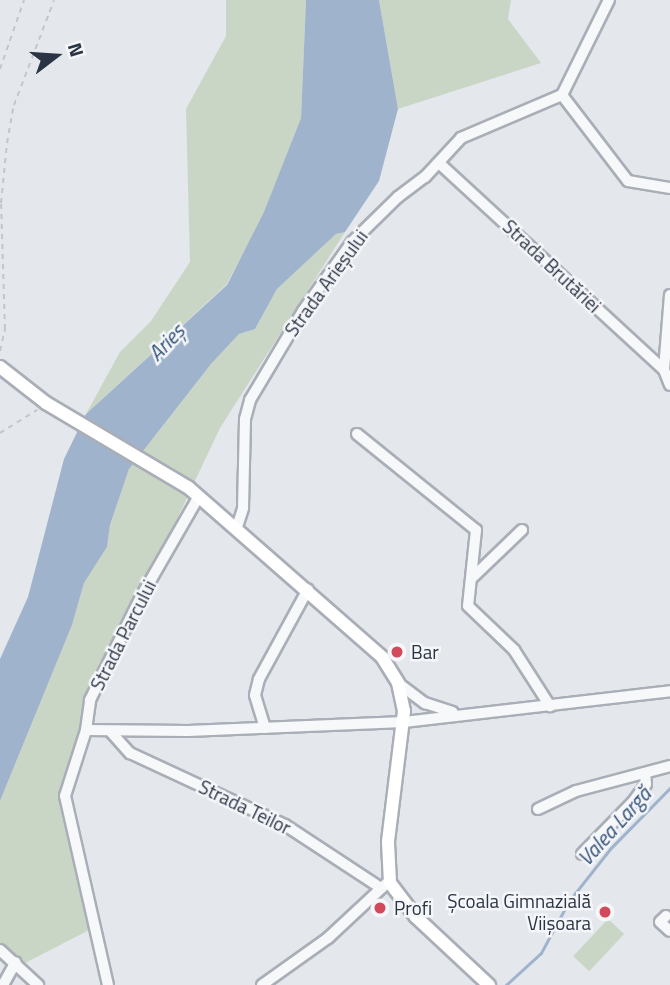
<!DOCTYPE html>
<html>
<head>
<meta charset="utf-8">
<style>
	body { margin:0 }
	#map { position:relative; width:670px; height:985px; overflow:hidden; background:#e4e7ec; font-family:"Titillium Web",sans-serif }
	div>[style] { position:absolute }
	.green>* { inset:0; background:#c9d6c5; transform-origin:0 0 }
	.water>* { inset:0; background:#9fb4cc }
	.stream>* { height:2.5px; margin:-1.25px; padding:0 1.25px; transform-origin:1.25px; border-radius:1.25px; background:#9fb4cc }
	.path>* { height:2px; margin-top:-1px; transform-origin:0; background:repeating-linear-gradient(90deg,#c2c5cb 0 5px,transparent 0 10px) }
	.roads { filter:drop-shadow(2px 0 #a9aeb7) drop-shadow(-2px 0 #a9aeb7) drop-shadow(0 2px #a9aeb7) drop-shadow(0 -2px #a9aeb7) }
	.minor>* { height:10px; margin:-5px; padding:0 5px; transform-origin:5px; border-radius:5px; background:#f7f8fa }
	.major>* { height:12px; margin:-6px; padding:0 6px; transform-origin:6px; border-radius:6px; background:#fff }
	.dots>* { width:19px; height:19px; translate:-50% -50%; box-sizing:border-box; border:4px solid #f4f6f9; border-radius:50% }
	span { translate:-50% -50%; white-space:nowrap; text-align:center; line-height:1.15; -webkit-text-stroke:5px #f4f6f9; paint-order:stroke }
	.street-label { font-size:19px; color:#2b3445 }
	.poi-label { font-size:19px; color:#2b3445 }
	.left { translate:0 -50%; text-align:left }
	.right { translate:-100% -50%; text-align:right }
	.water-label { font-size:21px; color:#34527a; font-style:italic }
	.north { position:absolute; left:21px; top:21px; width:70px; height:70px; -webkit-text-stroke:5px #f4f6f9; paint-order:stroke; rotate:73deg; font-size:19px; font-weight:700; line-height:28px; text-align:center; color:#2b3445 }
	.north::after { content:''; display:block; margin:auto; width:24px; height:32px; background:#2b3445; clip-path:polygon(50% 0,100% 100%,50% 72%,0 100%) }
</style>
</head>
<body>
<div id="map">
	<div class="green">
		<i style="clip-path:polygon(226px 0,306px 0,301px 118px,263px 217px,226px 285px,86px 414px,120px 352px,151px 321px,190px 262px,186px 109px,226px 36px)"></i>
		<i style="clip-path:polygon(379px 0,511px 0,508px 19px,541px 63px,398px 109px)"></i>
		<i style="clip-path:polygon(345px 232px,220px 428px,92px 698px,67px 794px,97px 926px,25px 963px,0 946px,0 801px,72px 625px,84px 583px,107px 547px,110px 525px,129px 469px,211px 364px,239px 334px,255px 329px,277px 289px,336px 234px)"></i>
		<i style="left:608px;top:919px;width:22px;height:51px;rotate:43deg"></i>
	</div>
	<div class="water">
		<i style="clip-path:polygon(306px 0,379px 0,398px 109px,379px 181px,345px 232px,336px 234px,277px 289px,255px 329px,239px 334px,211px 364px,129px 469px,110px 525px,107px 547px,84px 583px,72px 625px,0 801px,0 659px,28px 597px,64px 459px,86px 414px,227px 285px,264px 212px,301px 118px)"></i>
	</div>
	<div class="stream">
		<i style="left:506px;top:985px;width:47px;rotate:-42.4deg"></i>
		<i style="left:541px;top:953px;width:59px;rotate:-61.7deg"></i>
		<i style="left:569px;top:901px;width:66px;rotate:-51.7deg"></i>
		<i style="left:610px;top:849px;width:86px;rotate:-45.5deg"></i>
	</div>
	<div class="path">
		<i style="left:0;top:69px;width:73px;rotate:-70.8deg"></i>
		<i style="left:0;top:351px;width:23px;rotate:-77deg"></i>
		<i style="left:5px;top:329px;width:126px;rotate:-91.8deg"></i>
		<i style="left:1px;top:203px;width:60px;rotate:-84.3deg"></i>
		<i style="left:7px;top:143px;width:39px;rotate:-80deg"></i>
		<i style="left:14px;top:105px;width:112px;rotate:-69.1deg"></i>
		<i style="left:0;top:433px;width:44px;rotate:-31.9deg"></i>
	</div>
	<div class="roads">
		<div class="minor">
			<i style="left:562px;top:95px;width:108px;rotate:52.5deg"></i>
			<i style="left:628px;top:181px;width:43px;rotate:9.5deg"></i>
			<i style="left:562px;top:95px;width:106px;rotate:-63.7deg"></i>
			<i style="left:439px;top:163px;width:306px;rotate:42.6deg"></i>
			<i style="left:670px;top:295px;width:75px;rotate:94.6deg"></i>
			<i style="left:664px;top:370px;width:16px;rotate:68deg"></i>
			<i style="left:357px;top:434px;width:153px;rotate:38.9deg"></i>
			<i style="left:476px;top:530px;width:76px;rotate:96deg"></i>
			<i style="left:468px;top:606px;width:64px;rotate:43.7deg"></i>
			<i style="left:514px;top:650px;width:67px;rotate:57.3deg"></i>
			<i style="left:237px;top:527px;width:20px;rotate:-72deg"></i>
			<i style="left:243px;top:508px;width:89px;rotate:-88.7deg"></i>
			<i style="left:245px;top:419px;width:20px;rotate:-75deg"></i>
			<i style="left:250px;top:400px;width:104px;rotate:-59.2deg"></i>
			<i style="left:303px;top:311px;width:85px;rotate:-54.6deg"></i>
			<i style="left:352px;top:242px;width:64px;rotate:-44.4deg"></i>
			<i style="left:398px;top:197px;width:34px;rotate:-37deg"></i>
			<i style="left:425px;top:177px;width:53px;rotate:-47.3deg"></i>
			<i style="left:461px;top:138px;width:110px;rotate:-23.1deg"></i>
			<i style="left:473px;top:577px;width:68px;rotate:-43.8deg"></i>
			<i style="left:398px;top:683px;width:34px;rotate:37deg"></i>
			<i style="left:425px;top:703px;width:29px;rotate:18deg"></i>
			<i style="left:265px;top:728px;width:34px;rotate:-107deg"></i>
			<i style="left:255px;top:695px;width:16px;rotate:-76deg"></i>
			<i style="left:259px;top:679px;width:102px;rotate:-61.4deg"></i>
			<i style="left:86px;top:730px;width:102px;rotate:0.6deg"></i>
			<i style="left:188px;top:731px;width:216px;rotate:-2.4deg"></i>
			<i style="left:404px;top:722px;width:268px;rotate:-6.6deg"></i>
			<i style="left:110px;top:731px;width:30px;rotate:48deg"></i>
			<i style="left:130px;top:753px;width:171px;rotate:24.9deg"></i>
			<i style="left:285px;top:825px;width:115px;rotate:33.3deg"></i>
			<i style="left:538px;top:809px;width:42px;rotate:-25.3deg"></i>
			<i style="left:576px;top:791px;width:97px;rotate:-14.9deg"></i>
			<i style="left:582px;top:854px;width:73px;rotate:-45.6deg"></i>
			<i style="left:633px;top:802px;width:22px;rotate:-54deg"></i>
			<i style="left:646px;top:784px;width:11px;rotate:-95deg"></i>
			<i style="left:666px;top:916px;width:8px;rotate:135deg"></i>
			<i style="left:660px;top:922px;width:13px;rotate:42deg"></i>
			<i style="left:0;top:950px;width:52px;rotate:42.6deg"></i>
			<i style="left:3px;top:985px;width:26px;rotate:-61deg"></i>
			<i style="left:108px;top:985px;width:194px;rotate:-102.8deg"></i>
			<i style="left:65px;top:796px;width:69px;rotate:-72.3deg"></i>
			<i style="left:86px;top:730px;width:30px;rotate:-82deg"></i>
			<i style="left:90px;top:700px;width:115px;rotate:-63.7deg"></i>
			<i style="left:141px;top:597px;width:114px;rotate:-60.1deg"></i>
			<i style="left:262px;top:985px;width:81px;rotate:-35.5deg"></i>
			<i style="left:328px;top:938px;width:79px;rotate:-43deg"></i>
		</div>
		<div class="major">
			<i style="left:0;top:367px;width:58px;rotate:38deg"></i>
			<i style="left:46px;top:403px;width:166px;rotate:30.7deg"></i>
			<i style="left:189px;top:488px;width:257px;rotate:41.2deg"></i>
			<i style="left:382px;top:657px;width:31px;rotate:58deg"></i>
			<i style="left:398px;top:683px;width:29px;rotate:78deg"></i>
			<i style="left:404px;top:711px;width:132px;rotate:97deg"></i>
			<i style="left:388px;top:842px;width:41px;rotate:87.2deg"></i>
			<i style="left:390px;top:883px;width:43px;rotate:52.6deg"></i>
			<i style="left:416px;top:917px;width:100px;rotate:43deg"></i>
		</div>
	</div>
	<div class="dots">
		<i style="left:397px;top:652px;background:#d1495b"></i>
		<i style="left:380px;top:908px;background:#d1495b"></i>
		<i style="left:605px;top:912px;background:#d1495b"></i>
	</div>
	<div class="street-label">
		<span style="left:552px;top:266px;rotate:43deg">Strada Brutăriei</span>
		<span style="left:326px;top:283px;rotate:-54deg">Strada Arieșului</span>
		<span style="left:123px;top:635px;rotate:-63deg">Strada Parcului</span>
		<span style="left:245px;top:807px;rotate:26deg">Strada Teilor</span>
	</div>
	<div class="poi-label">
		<span class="left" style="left:411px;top:652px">Bar</span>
		<span class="right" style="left:591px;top:912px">Şcoala Gimnazială<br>Viişoara</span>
		<span class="left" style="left:394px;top:908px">Profi</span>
	</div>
	<div class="water-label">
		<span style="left:166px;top:342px;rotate:-46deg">Arieș</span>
		<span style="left:614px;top:826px;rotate:-48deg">Valea Largă</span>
	</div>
	<div class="north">N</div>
</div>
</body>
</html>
